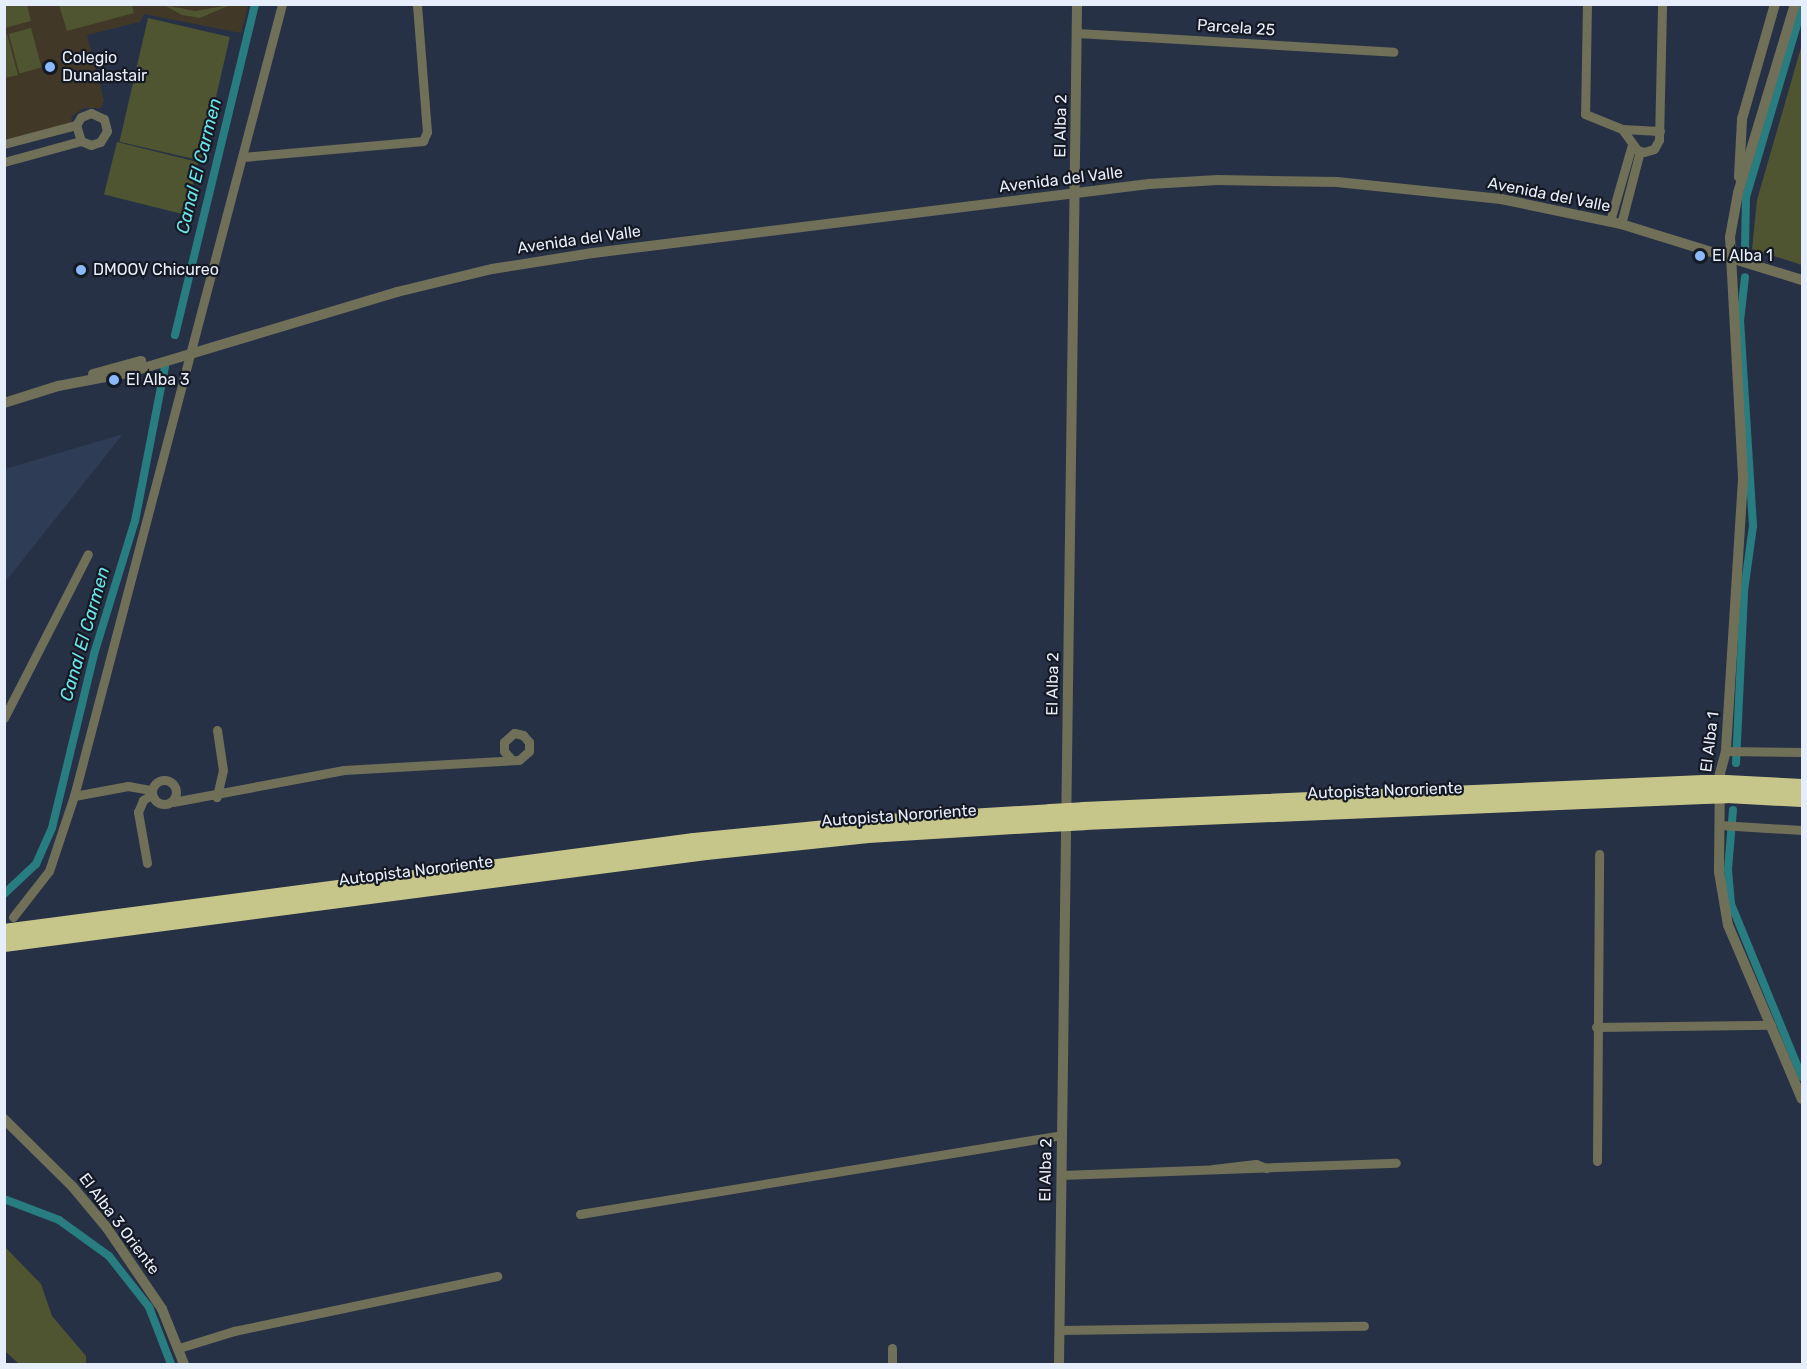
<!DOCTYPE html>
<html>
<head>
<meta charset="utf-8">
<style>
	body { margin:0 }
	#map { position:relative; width:1807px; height:1369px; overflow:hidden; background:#273146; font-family:Rubik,sans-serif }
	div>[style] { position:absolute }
	.built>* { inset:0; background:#2f3c55 }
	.education>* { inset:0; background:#413827 }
	.green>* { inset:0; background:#4f5431; transform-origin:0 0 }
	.canal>* { height:8px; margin:-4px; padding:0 4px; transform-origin:4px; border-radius:4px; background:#287d81 }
	.minor>* { height:9px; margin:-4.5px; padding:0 4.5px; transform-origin:4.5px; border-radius:4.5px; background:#707058 }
	.minor>.ring { margin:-4.5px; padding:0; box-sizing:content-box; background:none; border:9px solid #707058; border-radius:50% }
	.tertiary>* { height:10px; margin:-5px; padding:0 5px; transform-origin:5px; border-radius:5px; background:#707058 }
	.motorway>* { height:16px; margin:-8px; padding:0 8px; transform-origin:8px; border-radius:8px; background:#c7c68a }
	.motorway-bridge>* { height:16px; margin:-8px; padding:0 8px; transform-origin:8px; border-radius:8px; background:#c7c68a }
	.dots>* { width:16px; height:16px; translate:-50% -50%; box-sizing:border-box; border:3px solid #151923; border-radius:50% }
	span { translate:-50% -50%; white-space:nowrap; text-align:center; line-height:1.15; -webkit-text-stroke:4.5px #151923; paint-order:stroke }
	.street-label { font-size:16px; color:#e7eefb }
	.poi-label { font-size:16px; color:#e7eefb }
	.left { translate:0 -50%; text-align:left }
	.water-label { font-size:18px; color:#6be5eb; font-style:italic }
	.frame { position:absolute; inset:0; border:6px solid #e7eefb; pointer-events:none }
</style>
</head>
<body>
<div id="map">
	<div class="built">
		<i style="clip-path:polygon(123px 434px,5px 582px,5px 469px)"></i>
	</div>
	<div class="education">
		<i style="clip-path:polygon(5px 5px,248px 5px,241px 33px,144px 14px,140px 22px,87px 35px,104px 100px,101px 108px,84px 108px,72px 116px,71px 124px,5px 142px)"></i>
	</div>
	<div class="green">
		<i style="clip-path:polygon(5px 4px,27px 5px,31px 21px,5px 28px)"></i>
		<i style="clip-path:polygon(59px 5px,132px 5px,134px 13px,67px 31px)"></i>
		<i style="clip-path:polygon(164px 5px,195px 11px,230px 5px,200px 18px,182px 15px)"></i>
		<i style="left:148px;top:18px;width:84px;height:127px;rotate:13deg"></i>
		<i style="left:31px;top:28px;width:41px;height:23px;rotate:75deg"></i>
		<i style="clip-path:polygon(7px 34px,18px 75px,5px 78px,5px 35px)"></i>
		<i style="clip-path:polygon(1802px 44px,1802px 265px,1752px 249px,1757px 200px)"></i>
		<i style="left:117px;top:142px;width:84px;height:54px;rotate:14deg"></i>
		<i style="clip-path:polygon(4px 1246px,41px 1284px,52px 1316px,86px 1356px,86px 1364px,19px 1364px,5px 1351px)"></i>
	</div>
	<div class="canal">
		<i style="left:1745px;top:248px;width:51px;rotate:-88.9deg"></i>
		<i style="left:1746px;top:197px;width:197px;rotate:-73.5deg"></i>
		<i style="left:175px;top:335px;width:341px;rotate:-76.4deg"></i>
		<i style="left:1736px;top:763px;width:172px;rotate:-87.3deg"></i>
		<i style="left:1744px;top:591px;width:66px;rotate:-82.1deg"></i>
		<i style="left:1753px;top:526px;width:205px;rotate:-93.6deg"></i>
		<i style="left:1740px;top:321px;width:44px;rotate:-83.5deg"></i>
		<i style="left:1733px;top:810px;width:60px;rotate:94.8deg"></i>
		<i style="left:1728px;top:870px;width:34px;rotate:85deg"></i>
		<i style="left:1731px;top:904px;width:187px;rotate:67.7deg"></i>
		<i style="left:4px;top:894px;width:44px;rotate:-43.2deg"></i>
		<i style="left:36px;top:864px;width:39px;rotate:-66deg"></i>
		<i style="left:52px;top:828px;width:179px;rotate:-76.4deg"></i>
		<i style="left:94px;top:654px;width:139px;rotate:-72.9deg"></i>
		<i style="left:135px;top:521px;width:157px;rotate:-79deg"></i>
		<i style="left:4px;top:1199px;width:59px;rotate:20.9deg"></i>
		<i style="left:59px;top:1220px;width:62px;rotate:35.8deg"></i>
		<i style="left:109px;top:1256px;width:65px;rotate:51.9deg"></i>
		<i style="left:149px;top:1307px;width:61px;rotate:68.9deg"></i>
	</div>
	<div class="minor">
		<i style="left:1587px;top:4px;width:110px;rotate:91deg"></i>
		<i style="left:1585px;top:114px;width:40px;rotate:22deg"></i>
		<i style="left:1622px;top:129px;width:26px;rotate:54deg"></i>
		<i style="left:1637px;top:150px;width:7px;rotate:16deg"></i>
		<i style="left:1644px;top:152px;width:10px;rotate:-17deg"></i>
		<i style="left:1654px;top:149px;width:10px;rotate:-61deg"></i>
		<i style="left:1659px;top:140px;width:136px;rotate:-88.7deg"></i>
		<i style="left:1077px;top:33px;width:317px;rotate:3.4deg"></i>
		<i style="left:1622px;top:129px;width:38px;rotate:3deg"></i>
		<i style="left:4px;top:144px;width:74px;rotate:-14.8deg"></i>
		<i style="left:76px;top:125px;width:9px;rotate:-58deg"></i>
		<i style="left:81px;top:117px;width:11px;rotate:-22deg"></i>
		<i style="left:91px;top:113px;width:14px;rotate:25deg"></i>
		<i style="left:104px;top:119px;width:12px;rotate:76deg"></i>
		<i style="left:107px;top:131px;width:13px;rotate:122deg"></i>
		<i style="left:100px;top:142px;width:9px;rotate:162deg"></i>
		<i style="left:91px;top:145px;width:11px;rotate:-158deg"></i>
		<i style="left:81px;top:141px;width:17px;rotate:-107deg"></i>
		<i style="left:243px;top:157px;width:181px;rotate:-5.1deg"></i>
		<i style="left:423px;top:141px;width:10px;rotate:-66deg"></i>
		<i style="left:427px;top:132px;width:128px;rotate:-94.5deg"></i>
		<i style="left:4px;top:162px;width:80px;rotate:-15.3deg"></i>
		<i style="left:1610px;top:221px;width:79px;rotate:-73.9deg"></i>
		<i style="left:1621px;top:224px;width:75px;rotate:-75.4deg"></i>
		<i style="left:4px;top:718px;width:184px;rotate:-62.9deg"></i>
		<i style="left:217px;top:730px;width:40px;rotate:81.5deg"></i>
		<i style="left:223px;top:770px;width:28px;rotate:103deg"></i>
		<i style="left:1726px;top:751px;width:76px;rotate:0.8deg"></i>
		<i class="ring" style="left:152px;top:780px;width:15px;height:15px"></i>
		<i style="left:74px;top:796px;width:55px;rotate:-10.5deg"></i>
		<i style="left:128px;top:786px;width:22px;rotate:10deg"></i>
		<i style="left:173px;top:802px;width:174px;rotate:-10.6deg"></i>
		<i style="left:344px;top:770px;width:175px;rotate:-3.3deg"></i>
		<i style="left:519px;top:760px;width:13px;rotate:-42deg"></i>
		<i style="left:529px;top:751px;width:9px;rotate:-90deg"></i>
		<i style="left:529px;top:742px;width:9px;rotate:-131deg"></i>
		<i style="left:523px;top:735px;width:9px;rotate:-167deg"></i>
		<i style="left:514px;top:733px;width:13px;rotate:138deg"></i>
		<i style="left:504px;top:742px;width:9px;rotate:90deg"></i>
		<i style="left:504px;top:751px;width:9px;rotate:49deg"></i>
		<i style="left:1720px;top:825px;width:82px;rotate:3.5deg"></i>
		<i style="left:147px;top:863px;width:52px;rotate:-100deg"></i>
		<i style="left:138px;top:812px;width:13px;rotate:-67deg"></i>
		<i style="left:143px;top:800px;width:9px;rotate:-32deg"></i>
		<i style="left:13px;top:917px;width:58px;rotate:-52deg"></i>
		<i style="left:49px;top:871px;width:79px;rotate:-71.6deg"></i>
		<i style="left:74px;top:796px;width:819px;rotate:-75.28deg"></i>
		<i style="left:1596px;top:1027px;width:175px;rotate:-0.7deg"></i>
		<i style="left:1597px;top:1161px;width:307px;rotate:-89.6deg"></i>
		<i style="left:1213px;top:1169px;width:43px;rotate:-6.6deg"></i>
		<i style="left:1256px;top:1164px;width:11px;rotate:22deg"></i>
		<i style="left:1061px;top:1175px;width:335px;rotate:-2.1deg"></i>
		<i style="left:580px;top:1214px;width:488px;rotate:-9.3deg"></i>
		<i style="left:1060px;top:1330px;width:304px;rotate:-0.8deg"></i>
		<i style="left:179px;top:1348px;width:58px;rotate:-17.2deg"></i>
		<i style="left:234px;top:1331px;width:269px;rotate:-11.8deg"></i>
		<i style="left:892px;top:1348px;width:16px;rotate:90deg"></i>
	</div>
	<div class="tertiary">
		<i style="left:1795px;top:4px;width:197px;rotate:106.8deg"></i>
		<i style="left:1738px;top:193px;width:45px;rotate:100.3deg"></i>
		<i style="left:1730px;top:237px;width:242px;rotate:86.9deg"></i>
		<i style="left:1743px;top:479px;width:273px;rotate:93.6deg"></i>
		<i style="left:1726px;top:751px;width:24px;rotate:105deg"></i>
		<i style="left:1720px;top:774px;width:98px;rotate:90.6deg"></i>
		<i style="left:1719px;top:872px;width:54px;rotate:80.4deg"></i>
		<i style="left:1728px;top:925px;width:189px;rotate:67deg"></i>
		<i style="left:1739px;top:177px;width:58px;rotate:-87deg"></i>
		<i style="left:1742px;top:119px;width:120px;rotate:-74deg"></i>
		<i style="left:93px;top:374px;width:50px;rotate:-15.2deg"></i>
		<i style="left:4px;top:403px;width:57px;rotate:-17.5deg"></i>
		<i style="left:58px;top:386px;width:70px;rotate:-10.7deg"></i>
		<i style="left:127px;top:373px;width:282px;rotate:-16.7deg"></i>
		<i style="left:397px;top:292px;width:98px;rotate:-13.6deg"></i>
		<i style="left:492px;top:269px;width:102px;rotate:-9deg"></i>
		<i style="left:593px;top:253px;width:560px;rotate:-7.07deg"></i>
		<i style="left:1149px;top:184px;width:69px;rotate:-3.3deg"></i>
		<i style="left:1218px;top:180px;width:119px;rotate:1deg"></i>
		<i style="left:1337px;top:182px;width:165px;rotate:5.9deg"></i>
		<i style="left:1501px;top:199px;width:123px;rotate:11.8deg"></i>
		<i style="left:1621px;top:224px;width:189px;rotate:17.2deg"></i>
		<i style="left:4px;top:1119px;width:95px;rotate:44.6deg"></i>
		<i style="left:72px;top:1186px;width:55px;rotate:50.2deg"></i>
		<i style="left:107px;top:1228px;width:98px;rotate:55.8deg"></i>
		<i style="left:162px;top:1309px;width:59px;rotate:68.2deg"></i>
		<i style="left:1059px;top:1364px;width:1360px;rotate:-89.24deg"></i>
	</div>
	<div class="motorway">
		<i style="left:1726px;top:783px;width:76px;rotate:3deg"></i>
		<i style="left:1727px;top:795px;width:75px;rotate:3.1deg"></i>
		<i style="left:1083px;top:810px;width:621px;rotate:-2.49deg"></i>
		<i style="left:1084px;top:822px;width:620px;rotate:-2.41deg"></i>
		<i style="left:4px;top:932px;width:696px;rotate:-7.51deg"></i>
		<i style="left:694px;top:841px;width:195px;rotate:-5.6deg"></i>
		<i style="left:888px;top:822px;width:162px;rotate:-3.5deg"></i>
		<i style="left:4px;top:944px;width:708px;rotate:-7.47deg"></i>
		<i style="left:706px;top:852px;width:163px;rotate:-6deg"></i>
		<i style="left:868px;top:835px;width:181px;rotate:-3.5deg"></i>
	</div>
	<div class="motorway-bridge">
		<i style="left:1703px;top:783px;width:23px"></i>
		<i style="left:1703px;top:796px;width:24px;rotate:-2deg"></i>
		<i style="left:1050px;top:812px;width:33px;rotate:-3deg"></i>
		<i style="left:1049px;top:824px;width:35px;rotate:-3deg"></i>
	</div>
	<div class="dots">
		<i style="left:50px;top:67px;background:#8abafc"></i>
		<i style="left:1700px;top:256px;background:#8abafc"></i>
		<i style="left:81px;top:270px;background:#8abafc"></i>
		<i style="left:114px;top:380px;background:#8abafc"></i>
	</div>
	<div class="street-label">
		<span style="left:1236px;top:28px;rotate:4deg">Parcela 25</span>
		<span style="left:1061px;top:126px;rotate:-89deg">El Alba 2</span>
		<span style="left:1061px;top:180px;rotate:-7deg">Avenida del Valle</span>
		<span style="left:1549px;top:195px;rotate:11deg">Avenida del Valle</span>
		<span style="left:579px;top:240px;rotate:-8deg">Avenida del Valle</span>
		<span style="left:1053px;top:684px;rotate:-89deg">El Alba 2</span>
		<span style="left:1710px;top:742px;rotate:-83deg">El Alba 1</span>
		<span style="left:1385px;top:791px;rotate:-2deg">Autopista Nororiente</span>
		<span style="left:899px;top:816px;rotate:-4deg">Autopista Nororiente</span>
		<span style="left:416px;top:871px;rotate:-7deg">Autopista Nororiente</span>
		<span style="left:1046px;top:1170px;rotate:-89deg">El Alba 2</span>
		<span style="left:119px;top:1224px;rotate:53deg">El Alba 3 Oriente</span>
	</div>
	<div class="poi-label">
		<span class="left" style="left:62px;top:67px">Colegio<br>Dunalastair</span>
		<span class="left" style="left:1712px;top:256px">El Alba 1</span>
		<span class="left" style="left:93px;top:270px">DMOOV Chicureo</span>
		<span class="left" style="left:126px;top:380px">El Alba 3</span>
	</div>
	<div class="water-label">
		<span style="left:199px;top:166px;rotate:-76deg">Canal El Carmen</span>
		<span style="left:85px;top:634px;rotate:-74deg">Canal El Carmen</span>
	</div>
	<div class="frame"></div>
</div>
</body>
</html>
